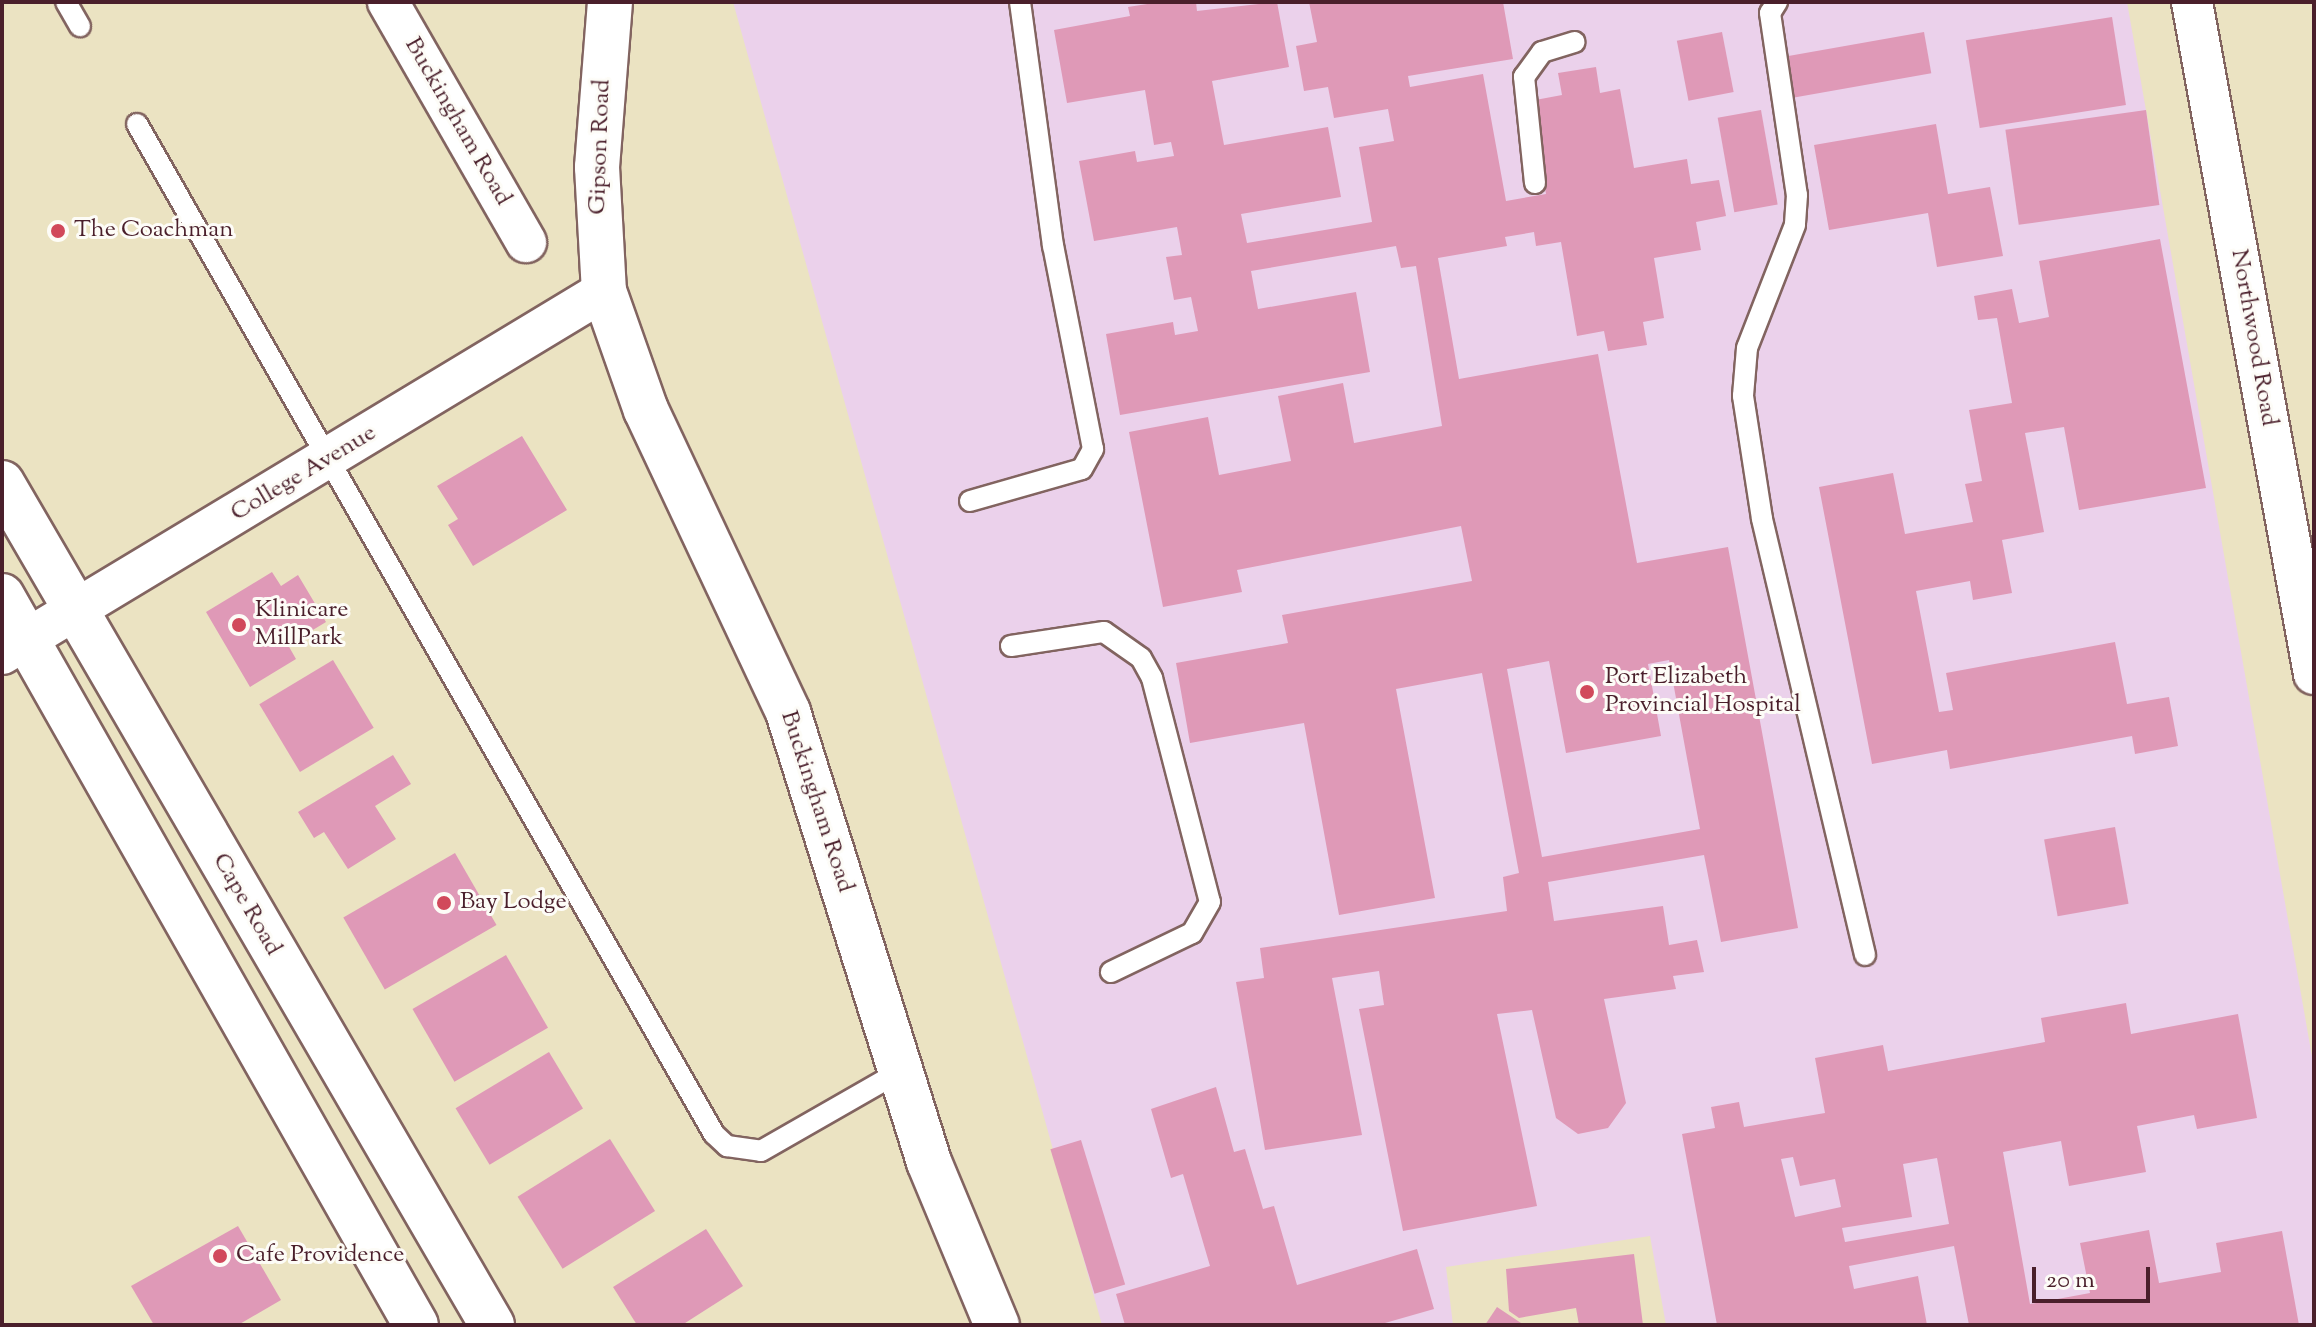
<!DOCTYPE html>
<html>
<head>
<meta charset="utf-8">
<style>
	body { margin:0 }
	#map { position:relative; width:2316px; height:1327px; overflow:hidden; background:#ebe3c2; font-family:"Sorts Mill Goudy",serif }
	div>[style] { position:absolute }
	.built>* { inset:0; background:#ebd1eb }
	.building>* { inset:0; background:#df99b7; transform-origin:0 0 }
	.roads { filter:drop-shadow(2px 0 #826460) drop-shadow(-2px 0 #826460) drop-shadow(0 2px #826460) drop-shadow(0 -2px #826460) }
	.lane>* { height:20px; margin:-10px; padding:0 10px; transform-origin:10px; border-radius:10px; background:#fff }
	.street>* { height:40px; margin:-20px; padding:0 20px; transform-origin:20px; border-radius:20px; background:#fff }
	.secondary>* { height:44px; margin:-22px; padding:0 22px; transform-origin:22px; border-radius:22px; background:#fff }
	.primary>* { height:44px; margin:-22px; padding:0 22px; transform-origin:22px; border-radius:22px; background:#fff }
	.dots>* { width:22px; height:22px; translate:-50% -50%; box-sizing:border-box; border:4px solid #fdfcf7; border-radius:50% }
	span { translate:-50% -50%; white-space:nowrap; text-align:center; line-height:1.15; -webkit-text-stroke:6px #fdfcf7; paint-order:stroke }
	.street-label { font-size:24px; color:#4a1f2b }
	.poi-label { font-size:24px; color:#4a1f2b }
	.left { translate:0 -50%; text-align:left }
	.frame { position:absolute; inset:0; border:4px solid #4a1f2b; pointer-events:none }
	.scale { position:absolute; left:2032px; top:1267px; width:118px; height:36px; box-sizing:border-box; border:4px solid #4a1f2b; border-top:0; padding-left:10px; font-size:24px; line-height:28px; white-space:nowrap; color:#4a1f2b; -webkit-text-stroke:6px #fdfcf7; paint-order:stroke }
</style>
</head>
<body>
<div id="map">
	<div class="built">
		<i style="clip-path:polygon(733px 2px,2127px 2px,2314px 1068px,2314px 1325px,1666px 1325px,1650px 1236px,1446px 1267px,1453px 1325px,1102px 1325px)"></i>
	</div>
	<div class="building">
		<i style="clip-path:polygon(evenodd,1160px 2px,1196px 2px,1197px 11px,1277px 2px,1289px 67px,1212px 81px,1224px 145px,1328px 127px,1341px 197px,1241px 214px,1247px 243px,1372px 222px,1359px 147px,1394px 141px,1388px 109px,1334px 118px,1328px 87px,1304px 91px,1296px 46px,1317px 42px,1309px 2px,1503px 2px,1513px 59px,1408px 76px,1410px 87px,1483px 74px,1506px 201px,1546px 194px,1530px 101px,1562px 95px,1558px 73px,1596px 67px,1600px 93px,1620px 89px,1634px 168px,1687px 159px,1691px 184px,1719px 180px,1726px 216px,1696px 222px,1701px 250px,1654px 258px,1664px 318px,1643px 322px,1647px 345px,1608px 351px,1604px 331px,1577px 336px,1561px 242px,1536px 246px,1534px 232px,1505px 237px,1507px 246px,1438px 258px,1459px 379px,1598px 354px,1637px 563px,1728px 547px,1798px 928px,1721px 942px,1704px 855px,1548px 882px,1554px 921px,1663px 906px,1669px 945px,1697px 940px,1704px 972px,1673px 976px,1676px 989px,1604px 999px,1626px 1103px,1608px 1128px,1578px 1134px,1556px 1118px,1532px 1010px,1497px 1014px,1537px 1206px,1403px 1231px,1359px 1009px,1384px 1005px,1379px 971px,1332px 978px,1362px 1135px,1265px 1150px,1236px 982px,1264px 978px,1260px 948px,1507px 911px,1503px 877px,1519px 873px,1482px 673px,1396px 689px,1435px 898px,1339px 915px,1304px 723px,1190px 743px,1176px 663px,1288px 643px,1282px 615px,1472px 581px,1461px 526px,1237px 570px,1242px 592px,1163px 607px,1129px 432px,1208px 417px,1219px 475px,1291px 461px,1278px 396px,1343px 383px,1354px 443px,1442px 426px,1416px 266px,1401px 268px,1396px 246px,1251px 271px,1258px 309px,1356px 292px,1370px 372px,1120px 415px,1106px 334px,1173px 322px,1175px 335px,1198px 331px,1191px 297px,1174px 300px,1166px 257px,1182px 255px,1177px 227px,1094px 241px,1079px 161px,1135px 151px,1137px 162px,1174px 156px,1171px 142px,1154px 145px,1145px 90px,1067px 103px,1054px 30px,1130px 16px,1128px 7px,1160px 2px,1669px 660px,1700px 829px,1542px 857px,1507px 669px,1549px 661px,1566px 753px,1661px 736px,1648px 664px,1669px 660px)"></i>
		<i style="left:2112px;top:17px;width:89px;height:148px;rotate:81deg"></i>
		<i style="left:1722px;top:32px;width:61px;height:46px;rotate:79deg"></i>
		<i style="left:1924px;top:32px;width:42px;height:142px;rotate:80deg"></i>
		<i style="left:1761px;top:110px;width:96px;height:44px;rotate:80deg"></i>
		<i style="left:2146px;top:110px;width:96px;height:142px;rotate:82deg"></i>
		<i style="clip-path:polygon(1936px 124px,1948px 194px,1990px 187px,2003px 256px,1937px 267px,1928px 213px,1829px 230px,1814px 145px)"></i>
		<i style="clip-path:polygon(2160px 239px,2206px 488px,2079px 510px,2064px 427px,2025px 433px,2044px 532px,2002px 540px,2012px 593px,1973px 600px,1970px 581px,1916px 591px,1939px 712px,1953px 710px,1946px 673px,2115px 642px,2127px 704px,2169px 697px,2178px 746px,2135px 754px,2132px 736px,1950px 769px,1947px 750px,1872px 764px,1819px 487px,1893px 473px,1905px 534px,1973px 522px,1965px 484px,1982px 481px,1969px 410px,2012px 403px,1997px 318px,1978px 320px,1974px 296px,2012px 289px,2019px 323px,2049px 317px,2039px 261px)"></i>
		<i style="clip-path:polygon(522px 436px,567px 510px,473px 566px,448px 525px,458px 519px,437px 486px)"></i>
		<i style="clip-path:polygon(272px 572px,281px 586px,298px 575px,326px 622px,288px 645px,296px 659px,250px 687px,206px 612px)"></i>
		<i style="left:333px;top:660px;width:79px;height:86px;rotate:59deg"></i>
		<i style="clip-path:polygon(393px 755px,411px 784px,375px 806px,396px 839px,348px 869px,324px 832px,314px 838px,298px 812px)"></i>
		<i style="left:2115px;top:827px;width:78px;height:72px;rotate:80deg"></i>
		<i style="left:455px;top:853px;width:83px;height:129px;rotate:60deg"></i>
		<i style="left:506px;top:955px;width:84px;height:108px;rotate:60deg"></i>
		<i style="clip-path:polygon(evenodd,2126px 1003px,2131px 1034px,2238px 1014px,2257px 1118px,2197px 1129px,2194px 1115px,2137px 1126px,2146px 1172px,2069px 1186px,2061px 1141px,2003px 1152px,2030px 1304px,2090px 1293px,2080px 1243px,2149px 1230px,2159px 1283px,2221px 1272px,2216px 1243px,2282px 1231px,2299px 1325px,1969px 1325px,1954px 1246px,1849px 1266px,1854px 1289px,1918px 1276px,1927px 1325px,1717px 1325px,1682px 1134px,1715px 1128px,1711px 1107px,1739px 1102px,1744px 1127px,1825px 1113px,1815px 1058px,1883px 1045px,1888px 1071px,2045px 1042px,2041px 1018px,2126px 1003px,1793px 1157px,1800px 1186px,1835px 1179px,1841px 1207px,1795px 1217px,1781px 1159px,1793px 1157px,2126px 1003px,1937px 1158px,1949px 1224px,1845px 1242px,1842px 1228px,1912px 1217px,1903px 1164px,1937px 1158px)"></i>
		<i style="left:549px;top:1052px;width:66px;height:109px;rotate:59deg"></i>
		<i style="clip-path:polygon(1216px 1087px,1234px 1152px,1245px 1149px,1263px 1209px,1274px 1206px,1297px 1285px,1417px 1249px,1434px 1309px,1378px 1325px,1125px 1325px,1116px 1294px,1210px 1266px,1183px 1174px,1171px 1178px,1151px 1109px)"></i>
		<i style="left:610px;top:1139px;width:85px;height:109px;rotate:58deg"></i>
		<i style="left:1081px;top:1140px;width:151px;height:32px;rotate:73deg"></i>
		<i style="clip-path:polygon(238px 1226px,281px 1300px,238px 1325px,154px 1325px,131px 1286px)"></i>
		<i style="clip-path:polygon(706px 1229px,743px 1286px,682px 1325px,637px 1325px,613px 1287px)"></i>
		<i style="clip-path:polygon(1634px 1254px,1643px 1325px,1579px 1325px,1576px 1308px,1519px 1318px,1509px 1311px,1506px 1269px)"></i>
		<i style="clip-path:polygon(1497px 1307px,1524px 1325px,1485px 1325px)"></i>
	</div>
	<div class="roads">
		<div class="lane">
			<i style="left:66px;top:2px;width:28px;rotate:60deg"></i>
			<i style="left:1777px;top:2px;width:13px;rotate:122deg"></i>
			<i style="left:1770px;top:13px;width:184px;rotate:81.6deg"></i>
			<i style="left:1797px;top:195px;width:30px;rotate:94deg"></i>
			<i style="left:1795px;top:225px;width:132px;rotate:111.3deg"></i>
			<i style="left:1747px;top:348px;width:48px;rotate:94.8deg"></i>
			<i style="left:1743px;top:396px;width:124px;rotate:81.2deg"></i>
			<i style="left:1762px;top:519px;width:448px;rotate:76.7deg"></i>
			<i style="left:137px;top:124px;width:1163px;rotate:60.26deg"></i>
			<i style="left:714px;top:1134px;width:18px;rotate:43deg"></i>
			<i style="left:727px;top:1146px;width:34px;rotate:8deg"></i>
			<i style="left:761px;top:1151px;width:159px;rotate:-29.8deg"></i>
			<i style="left:1535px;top:183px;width:107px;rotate:-95.9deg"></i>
			<i style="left:1524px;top:77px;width:31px;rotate:-54deg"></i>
			<i style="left:1542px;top:52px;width:34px;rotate:-17deg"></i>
			<i style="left:970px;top:501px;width:116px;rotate:-15.9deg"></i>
			<i style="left:1082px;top:469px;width:23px;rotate:-61deg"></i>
			<i style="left:1093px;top:449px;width:207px;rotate:-101.1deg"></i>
			<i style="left:1053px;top:246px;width:246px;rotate:-97.7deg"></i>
			<i style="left:1011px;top:646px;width:94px;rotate:-8.6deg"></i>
			<i style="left:1104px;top:632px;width:45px;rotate:35.1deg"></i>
			<i style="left:1141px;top:658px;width:23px;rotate:61deg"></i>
			<i style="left:1152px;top:678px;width:231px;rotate:75.5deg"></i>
			<i style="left:1210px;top:902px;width:36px;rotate:120deg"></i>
			<i style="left:1192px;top:933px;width:90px;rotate:154.3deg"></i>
		</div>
		<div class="street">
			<i style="left:388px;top:2px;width:277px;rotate:60.1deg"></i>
			<i style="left:2192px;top:2px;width:683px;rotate:79.71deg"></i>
			<i style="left:2px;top:654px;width:703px;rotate:-31.09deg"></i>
		</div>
		<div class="secondary">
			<i style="left:610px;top:2px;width:166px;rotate:94.5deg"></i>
			<i style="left:597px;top:167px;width:124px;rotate:86.8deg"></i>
			<i style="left:604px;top:291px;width:126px;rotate:70.6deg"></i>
			<i style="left:646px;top:410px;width:334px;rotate:64.8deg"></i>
			<i style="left:788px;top:712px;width:472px;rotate:72.6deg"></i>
			<i style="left:929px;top:1162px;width:177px;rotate:67.4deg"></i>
		</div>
		<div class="primary">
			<i style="left:2px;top:483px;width:974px;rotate:59.8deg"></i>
			<i style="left:2px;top:596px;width:838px;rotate:60.41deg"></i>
		</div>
	</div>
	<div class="dots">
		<i style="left:58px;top:231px;background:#d1495b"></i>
		<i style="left:239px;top:625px;background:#d1495b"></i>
		<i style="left:1587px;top:692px;background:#d1495b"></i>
		<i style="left:444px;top:903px;background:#d1495b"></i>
		<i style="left:220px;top:1256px;background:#d1495b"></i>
	</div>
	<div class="street-label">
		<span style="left:457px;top:122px;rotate:60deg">Buckingham Road</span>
		<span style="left:601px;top:147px;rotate:-88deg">Gipson Road</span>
		<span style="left:2253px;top:338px;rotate:80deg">Northwood Road</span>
		<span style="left:304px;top:474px;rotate:-31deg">College Avenue</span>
		<span style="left:816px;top:802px;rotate:72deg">Buckingham Road</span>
		<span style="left:246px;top:905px;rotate:60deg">Cape Road</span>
	</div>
	<div class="poi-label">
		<span class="left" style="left:74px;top:231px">The Coachman</span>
		<span class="left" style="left:255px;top:625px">Klinicare<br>MillPark</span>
		<span class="left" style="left:1605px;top:692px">Port Elizabeth<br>Provincial Hospital</span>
		<span class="left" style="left:460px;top:903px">Bay Lodge</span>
		<span class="left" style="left:236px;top:1256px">Cafe Providence</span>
	</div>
	<div class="frame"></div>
	<div class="scale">20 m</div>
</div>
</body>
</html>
